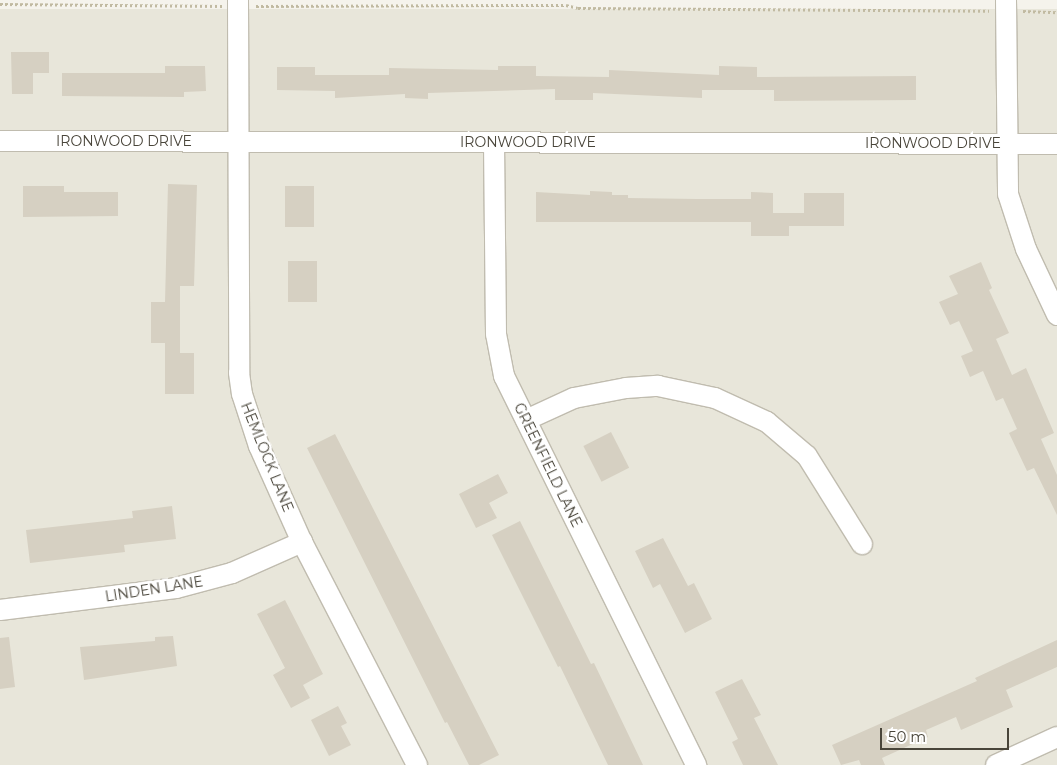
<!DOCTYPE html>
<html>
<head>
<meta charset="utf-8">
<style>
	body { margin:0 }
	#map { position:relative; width:1057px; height:765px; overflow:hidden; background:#f5f3ec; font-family:Montserrat,sans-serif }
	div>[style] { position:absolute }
	.residential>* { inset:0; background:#e8e6da; transform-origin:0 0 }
	.building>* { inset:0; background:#d6d0c2; transform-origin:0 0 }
	.path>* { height:3px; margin-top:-1.5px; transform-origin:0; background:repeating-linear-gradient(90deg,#c1baa1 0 2.5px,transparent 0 5px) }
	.roads { filter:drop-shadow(1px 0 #c0bcaf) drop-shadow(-1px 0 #c0bcaf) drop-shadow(0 1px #c0bcaf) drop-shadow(0 -1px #c0bcaf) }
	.minor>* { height:20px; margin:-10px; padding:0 10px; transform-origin:10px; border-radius:10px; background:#fff }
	span { translate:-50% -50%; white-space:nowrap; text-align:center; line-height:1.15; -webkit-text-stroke:5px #fff; paint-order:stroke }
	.street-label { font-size:14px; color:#49453a }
	.scale { position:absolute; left:880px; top:728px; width:129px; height:22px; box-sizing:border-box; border:2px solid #49453a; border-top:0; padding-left:6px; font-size:15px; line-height:18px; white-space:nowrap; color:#49453a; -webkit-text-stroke:4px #fff; paint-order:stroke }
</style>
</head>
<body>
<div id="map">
	<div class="residential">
		<i style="left:0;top:9px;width:1057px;height:756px"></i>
	</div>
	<div class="building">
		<i style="clip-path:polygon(11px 52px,49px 52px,49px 73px,33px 73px,33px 94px,12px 94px)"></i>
		<i style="clip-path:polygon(165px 66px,205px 66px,206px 91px,184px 92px,184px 97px,62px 96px,62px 73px,165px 73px)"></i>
		<i style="clip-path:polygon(498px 66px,536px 66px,536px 76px,609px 77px,609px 70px,719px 75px,719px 66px,757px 67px,757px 77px,916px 76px,916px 100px,774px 101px,774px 90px,702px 90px,702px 98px,593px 93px,593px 100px,555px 100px,555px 89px,428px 93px,428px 99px,405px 98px,405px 94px,335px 98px,335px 91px,277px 90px,277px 67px,315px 67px,315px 75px,389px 75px,389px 68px,498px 70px)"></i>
		<i style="clip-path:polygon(168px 184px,197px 185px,194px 286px,180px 286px,180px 353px,194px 353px,194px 394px,165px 394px,165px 343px,151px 343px,151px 302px,165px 302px)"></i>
		<i style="clip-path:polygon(23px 186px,64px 186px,64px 192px,118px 192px,118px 216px,23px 217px)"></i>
		<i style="left:285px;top:186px;width:29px;height:41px"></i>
		<i style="clip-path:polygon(590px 191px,612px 192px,612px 195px,628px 195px,628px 198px,697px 199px,751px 199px,751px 192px,773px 193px,773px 213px,804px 213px,804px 193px,844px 193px,844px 226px,789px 226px,789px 236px,751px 236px,751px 222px,536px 222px,536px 192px,590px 195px)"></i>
		<i style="left:288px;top:261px;width:29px;height:41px"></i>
		<i style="clip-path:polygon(981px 262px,992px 288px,989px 290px,1009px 333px,996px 339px,1012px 375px,1026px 368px,1054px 433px,1041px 439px,1057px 475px,1057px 515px,1034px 468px,1027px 471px,1009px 433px,1017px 429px,1003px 398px,996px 401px,983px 371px,970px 377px,961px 356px,973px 351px,959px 321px,950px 325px,939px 302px,958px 294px,949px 276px)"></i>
		<i style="left:611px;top:432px;width:40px;height:31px;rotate:63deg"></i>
		<i style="clip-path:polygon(335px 434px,499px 755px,479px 765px,469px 765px,447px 722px,445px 723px,307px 448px)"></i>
		<i style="clip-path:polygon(498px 474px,508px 493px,489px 503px,497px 518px,476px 528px,459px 494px)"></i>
		<i style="clip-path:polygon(172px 506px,176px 539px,124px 545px,125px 552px,30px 563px,26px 530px,133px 518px,132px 511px)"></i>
		<i style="clip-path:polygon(520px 521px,591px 664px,594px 663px,643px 765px,608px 765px,560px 666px,558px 667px,492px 535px)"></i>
		<i style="clip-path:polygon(663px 538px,688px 586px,694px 583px,712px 619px,685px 633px,660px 584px,653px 588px,635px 551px)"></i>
		<i style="clip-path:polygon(285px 600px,323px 674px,303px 685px,310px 698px,291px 708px,273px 675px,285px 668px,257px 614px)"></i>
		<i style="clip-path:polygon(173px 636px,177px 666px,84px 680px,80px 647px,155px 641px,155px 637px)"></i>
		<i style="clip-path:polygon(9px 637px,15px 687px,0 689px,0 638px)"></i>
		<i style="clip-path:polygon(1057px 640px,1057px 667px,1006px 690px,1013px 707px,961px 730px,956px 717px,926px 730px,928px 737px,882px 758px,885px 765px,861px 765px,859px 760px,841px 765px,832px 745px,977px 681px,975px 678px)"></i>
		<i style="clip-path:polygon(742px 679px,761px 715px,754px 718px,778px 765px,743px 765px,732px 742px,738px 739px,715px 692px)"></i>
		<i style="clip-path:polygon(338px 706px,347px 723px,341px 726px,351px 745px,329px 756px,311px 720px)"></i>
	</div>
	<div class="path">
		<i style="left:0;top:4px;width:222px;rotate:0.5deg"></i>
		<i style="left:256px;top:6px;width:310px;rotate:-0.2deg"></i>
		<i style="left:566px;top:5px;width:12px;rotate:14deg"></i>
		<i style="left:578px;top:8px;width:411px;rotate:0.4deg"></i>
		<i style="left:1023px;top:11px;width:34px;rotate:2deg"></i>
	</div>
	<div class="roads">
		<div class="minor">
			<i style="left:238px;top:0;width:373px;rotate:89.8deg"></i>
			<i style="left:239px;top:373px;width:21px;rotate:82deg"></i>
			<i style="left:242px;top:394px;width:55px;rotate:71.9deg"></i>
			<i style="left:259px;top:446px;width:105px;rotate:65.9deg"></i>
			<i style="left:302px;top:542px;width:251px;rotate:62.7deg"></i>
			<i style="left:1006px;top:0;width:194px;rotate:89.4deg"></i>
			<i style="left:1008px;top:194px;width:58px;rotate:71.9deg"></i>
			<i style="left:1026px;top:249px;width:73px;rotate:64.8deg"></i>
			<i style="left:0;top:141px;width:1057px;rotate:0.16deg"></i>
			<i style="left:494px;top:142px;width:192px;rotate:89.4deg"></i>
			<i style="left:496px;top:334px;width:43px;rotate:79.2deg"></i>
			<i style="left:504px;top:376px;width:434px;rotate:63.7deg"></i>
			<i style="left:526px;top:420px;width:53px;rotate:-24.6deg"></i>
			<i style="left:574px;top:398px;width:53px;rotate:-10.9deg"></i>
			<i style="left:626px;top:388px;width:32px;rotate:-4deg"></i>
			<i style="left:658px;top:386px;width:58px;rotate:11.9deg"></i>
			<i style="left:715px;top:398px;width:57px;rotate:24.8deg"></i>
			<i style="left:767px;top:422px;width:52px;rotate:40.4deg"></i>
			<i style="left:807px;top:456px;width:104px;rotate:58deg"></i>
			<i style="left:0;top:610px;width:177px;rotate:-7.1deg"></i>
			<i style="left:176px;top:588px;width:58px;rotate:-15deg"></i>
			<i style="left:232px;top:573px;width:77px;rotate:-23.9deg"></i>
			<i style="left:996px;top:765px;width:67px;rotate:-24.7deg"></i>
		</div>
	</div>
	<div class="street-label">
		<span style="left:124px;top:141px">IRONWOOD DRIVE</span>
		<span style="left:528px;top:142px">IRONWOOD DRIVE</span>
		<span style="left:933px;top:143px">IRONWOOD DRIVE</span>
		<span style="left:267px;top:457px;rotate:68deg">HEMLOCK LANE</span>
		<span style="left:548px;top:465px;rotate:64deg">GREENFIELD LANE</span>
		<span style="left:154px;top:589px;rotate:-9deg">LINDEN LANE</span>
	</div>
	<div class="scale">50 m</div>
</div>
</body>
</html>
